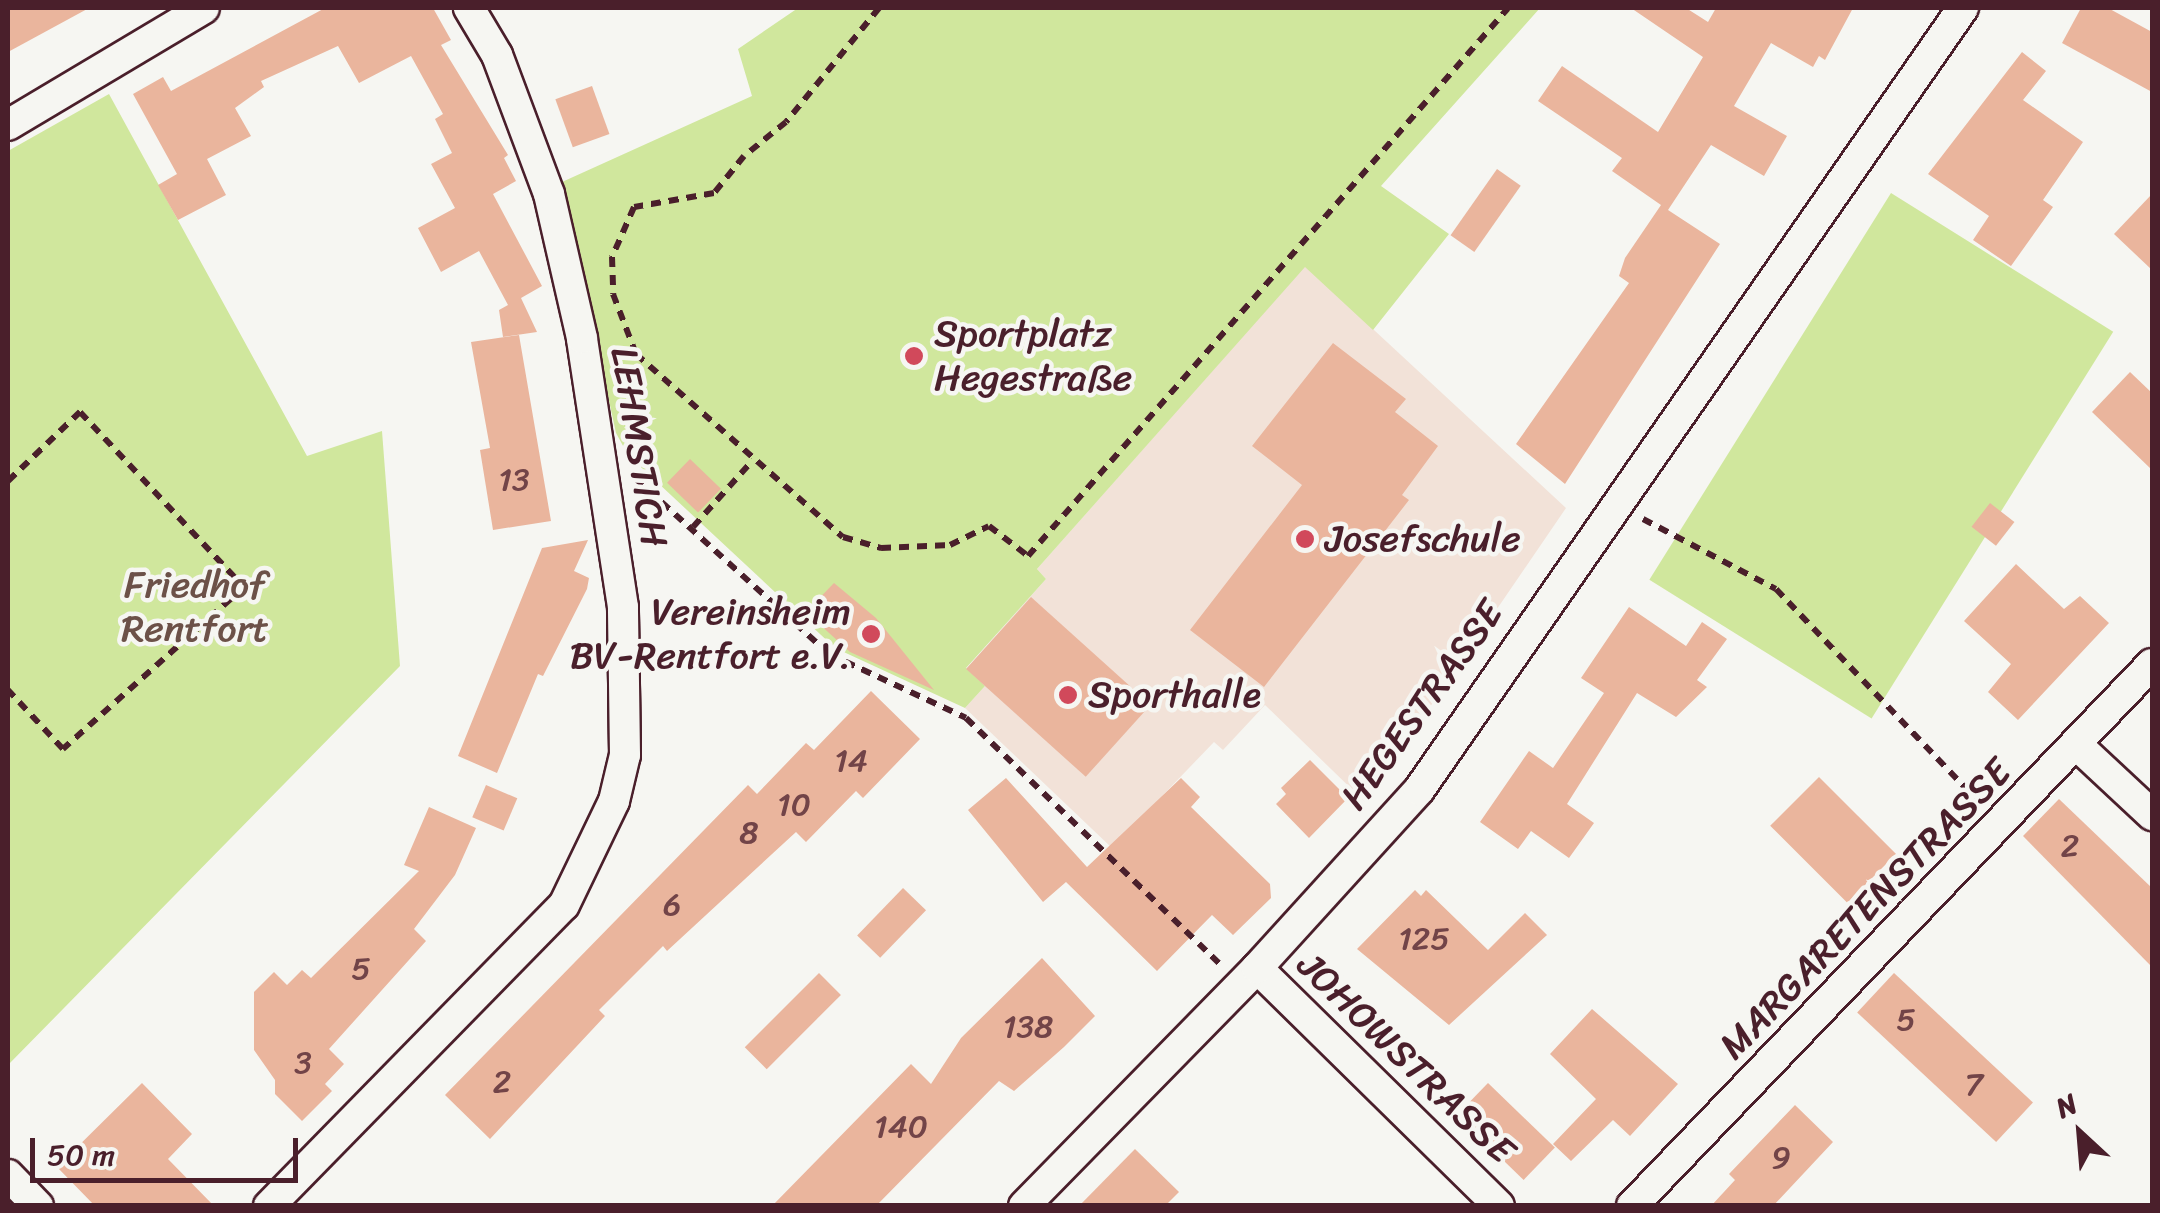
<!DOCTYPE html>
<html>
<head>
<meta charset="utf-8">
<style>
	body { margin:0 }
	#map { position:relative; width:2160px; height:1213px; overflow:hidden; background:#f6f6f2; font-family:Sriracha,sans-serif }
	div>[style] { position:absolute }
	.built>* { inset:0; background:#f2e2d8 }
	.green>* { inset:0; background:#d0e79d; transform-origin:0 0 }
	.building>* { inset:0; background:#eab59d; transform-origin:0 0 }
	.path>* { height:6px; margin-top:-3px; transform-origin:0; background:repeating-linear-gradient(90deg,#4a1f2b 0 10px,transparent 0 18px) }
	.roads { filter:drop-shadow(2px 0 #4a1f2b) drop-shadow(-2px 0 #4a1f2b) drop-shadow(0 2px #4a1f2b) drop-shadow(0 -2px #4a1f2b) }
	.minor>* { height:30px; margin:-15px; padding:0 15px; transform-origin:15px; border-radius:15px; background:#f6f6f2 }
	.dots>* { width:28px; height:28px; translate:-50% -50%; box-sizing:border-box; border:5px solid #f6f6f2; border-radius:50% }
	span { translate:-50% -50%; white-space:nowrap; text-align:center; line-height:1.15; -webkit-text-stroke:9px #f6f6f2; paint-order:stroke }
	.number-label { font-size:32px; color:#724448 }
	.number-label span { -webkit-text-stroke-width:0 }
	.poi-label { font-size:38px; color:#4a1f2b }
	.left { translate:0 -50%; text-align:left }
	.right { translate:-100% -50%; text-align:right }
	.street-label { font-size:38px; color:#4a1f2b }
	.park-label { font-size:38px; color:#6c5148 }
	.frame { position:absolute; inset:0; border:10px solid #4a1f2b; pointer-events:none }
	.north { position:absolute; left:2030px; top:1083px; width:100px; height:100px; -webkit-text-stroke:8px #f6f6f2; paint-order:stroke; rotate:334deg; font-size:28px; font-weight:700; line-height:40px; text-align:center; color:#4a1f2b }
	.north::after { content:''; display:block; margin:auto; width:35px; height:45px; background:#4a1f2b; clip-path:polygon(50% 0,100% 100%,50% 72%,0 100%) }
	.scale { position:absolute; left:30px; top:1138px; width:268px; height:45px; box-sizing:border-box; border:5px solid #4a1f2b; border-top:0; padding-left:12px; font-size:30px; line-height:35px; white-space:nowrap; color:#4a1f2b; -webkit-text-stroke:8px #f6f6f2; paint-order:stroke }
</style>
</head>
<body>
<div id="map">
	<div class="built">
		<i style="clip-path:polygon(1305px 266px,1566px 508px,1365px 802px,1265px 705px,1223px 750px,1214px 742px,1112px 848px,965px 708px,985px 686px,966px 669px,1046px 579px,1037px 569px)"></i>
	</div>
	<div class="green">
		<i style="clip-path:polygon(798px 8px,1540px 8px,1381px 186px,1449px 234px,1373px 330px,1305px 267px,1037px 569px,1046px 579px,966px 668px,985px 686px,965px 708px,835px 648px,628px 455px,616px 433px,562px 182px,752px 96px,738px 49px)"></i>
		<i style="clip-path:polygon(109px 94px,307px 456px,382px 431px,400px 666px,8px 1065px,8px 151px)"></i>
		<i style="left:1891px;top:193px;width:262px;height:456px;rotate:32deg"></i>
	</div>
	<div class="building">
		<i style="clip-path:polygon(8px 8px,89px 8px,8px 52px)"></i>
		<i style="clip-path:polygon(325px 8px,433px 8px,451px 40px,441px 45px,508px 155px,504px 158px,516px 181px,493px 194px,542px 286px,521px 298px,537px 332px,503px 337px,499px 310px,508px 305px,479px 251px,441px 272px,418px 228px,455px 208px,431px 164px,452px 153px,435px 119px,443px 114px,411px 56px,359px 83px,338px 46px,261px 81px,264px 87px,235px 108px,251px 136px,207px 159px,226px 195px,178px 220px,158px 185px,177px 174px,133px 94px,163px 77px,171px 91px)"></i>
		<i style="clip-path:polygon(1631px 8px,1686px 8px,1708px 22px,1716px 8px,1853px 8px,1825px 60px,1819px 56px,1813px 67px,1771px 43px,1734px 106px,1787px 136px,1764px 176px,1711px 145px,1668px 210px,1720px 244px,1565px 484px,1516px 444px,1629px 283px,1619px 276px,1625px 258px,1661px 205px,1612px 171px,1622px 158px,1538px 101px,1562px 66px,1658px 132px,1703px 57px)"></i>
		<i style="clip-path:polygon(2081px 8px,2108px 8px,2152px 32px,2152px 92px,2062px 43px)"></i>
		<i style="clip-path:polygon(2022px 52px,2046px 71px,2023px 100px,2083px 142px,2043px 200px,2053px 207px,2011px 266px,1973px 240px,1989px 216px,1928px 174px)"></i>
		<i style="left:592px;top:86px;width:51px;height:39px;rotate:70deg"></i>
		<i style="left:1497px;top:169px;width:29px;height:81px;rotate:35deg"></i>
		<i style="clip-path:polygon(2152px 194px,2152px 270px,2114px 234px)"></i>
		<i style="clip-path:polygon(519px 335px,551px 521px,493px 530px,480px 450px,490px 448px,471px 342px)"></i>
		<i style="clip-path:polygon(1333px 343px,1406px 399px,1395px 412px,1438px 446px,1402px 495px,1409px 500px,1264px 687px,1190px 630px,1302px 485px,1252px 446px)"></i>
		<i style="clip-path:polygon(2130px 372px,2152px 393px,2152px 470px,2092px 412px)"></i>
		<i style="left:690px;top:459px;width:43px;height:33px;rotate:44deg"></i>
		<i style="left:1990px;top:503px;width:31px;height:30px;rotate:38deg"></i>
		<i style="clip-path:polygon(588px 540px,574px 571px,589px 578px,587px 589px,543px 676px,538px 674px,497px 773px,458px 756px,542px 548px)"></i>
		<i style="clip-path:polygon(2016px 564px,2064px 609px,2080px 596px,2109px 623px,2018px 720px,1988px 692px,2011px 664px,1964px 621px)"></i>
		<i style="clip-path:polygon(834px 583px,876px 618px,934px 690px,850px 652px,806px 612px)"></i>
		<i style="left:1031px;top:597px;width:161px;height:97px;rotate:42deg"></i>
		<i style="clip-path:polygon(1629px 607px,1686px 646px,1702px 622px,1727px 639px,1697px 680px,1707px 687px,1676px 717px,1637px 693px,1567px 804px,1594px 823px,1569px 858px,1531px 831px,1518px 849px,1480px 822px,1529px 751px,1553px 768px,1604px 693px,1581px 678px)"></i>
		<i style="clip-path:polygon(871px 691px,920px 739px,863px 798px,856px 791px,806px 842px,796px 832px,667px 951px,663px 946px,599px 1010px,605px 1016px,490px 1139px,445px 1095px,748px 785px,757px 794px,806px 743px,814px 750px)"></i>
		<i style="clip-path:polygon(1310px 760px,1348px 798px,1309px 838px,1276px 804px,1286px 794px,1281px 788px)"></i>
		<i style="left:1819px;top:777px;width:109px;height:69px;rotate:45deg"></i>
		<i style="clip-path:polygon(1006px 778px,1087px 867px,1181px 778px,1200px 797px,1191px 807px,1270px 884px,1271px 898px,1233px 935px,1212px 915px,1157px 971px,1066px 882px,1043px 902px,968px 810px)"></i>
		<i style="left:486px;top:785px;width:34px;height:35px;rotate:23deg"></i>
		<i style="clip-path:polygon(2059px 799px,2152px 888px,2152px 967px,2023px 836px)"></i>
		<i style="clip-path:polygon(429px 807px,476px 828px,455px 875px,414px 929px,426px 941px,329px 1049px,344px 1064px,325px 1084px,332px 1091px,302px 1121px,275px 1094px,275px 1080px,254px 1050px,254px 992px,274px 972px,287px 985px,302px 970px,311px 978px,419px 871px,404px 865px)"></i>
		<i style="left:903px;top:888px;width:32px;height:66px;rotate:44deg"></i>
		<i style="clip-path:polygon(1415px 890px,1421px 896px,1426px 890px,1488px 950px,1525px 913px,1547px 935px,1449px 1025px,1357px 949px)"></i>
		<i style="clip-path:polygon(1042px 958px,1095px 1016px,1064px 1047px,1014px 1091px,999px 1081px,876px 1206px,772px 1206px,911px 1064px,931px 1084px,961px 1038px)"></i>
		<i style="left:819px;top:973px;width:31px;height:105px;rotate:45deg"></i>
		<i style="left:1894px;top:973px;width:190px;height:54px;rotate:43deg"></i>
		<i style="clip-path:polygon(1592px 1009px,1678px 1084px,1630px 1136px,1613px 1120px,1571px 1161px,1553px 1144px,1596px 1099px,1550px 1054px)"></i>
		<i style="clip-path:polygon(142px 1083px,192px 1134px,168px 1159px,214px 1206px,95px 1206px,57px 1167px)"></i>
		<i style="left:1488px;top:1083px;width:93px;height:45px;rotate:44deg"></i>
		<i style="clip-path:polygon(1795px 1105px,1833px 1142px,1773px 1206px,1711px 1206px,1735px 1180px,1729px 1174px)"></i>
		<i style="clip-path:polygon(1135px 1149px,1179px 1192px,1165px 1206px,1079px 1206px)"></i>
	</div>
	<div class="path">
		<i style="left:879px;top:8px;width:147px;rotate:129.2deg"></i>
		<i style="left:786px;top:122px;width:54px;rotate:141deg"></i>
		<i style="left:744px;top:156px;width:48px;rotate:129deg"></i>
		<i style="left:714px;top:193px;width:81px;rotate:170.1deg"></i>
		<i style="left:634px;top:207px;width:55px;rotate:113.7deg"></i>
		<i style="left:612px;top:257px;width:37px;rotate:88deg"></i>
		<i style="left:613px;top:294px;width:64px;rotate:69deg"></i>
		<i style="left:636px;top:354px;width:276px;rotate:41.5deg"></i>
		<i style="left:843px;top:537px;width:40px;rotate:16deg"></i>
		<i style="left:881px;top:548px;width:69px;rotate:-2.5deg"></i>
		<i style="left:950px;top:545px;width:43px;rotate:-26deg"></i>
		<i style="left:989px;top:526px;width:49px;rotate:37.6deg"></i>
		<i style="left:1028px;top:556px;width:728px;rotate:-48.78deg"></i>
		<i style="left:635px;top:478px;width:262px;rotate:42.2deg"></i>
		<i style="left:829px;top:654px;width:151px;rotate:25deg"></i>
		<i style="left:966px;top:718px;width:354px;rotate:44.1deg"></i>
		<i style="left:8px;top:481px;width:100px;rotate:-43.8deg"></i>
		<i style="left:80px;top:412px;width:240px;rotate:46.9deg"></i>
		<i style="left:244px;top:587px;width:243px;rotate:138.2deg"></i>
		<i style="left:63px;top:749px;width:81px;rotate:-133deg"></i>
		<i style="left:1643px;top:519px;width:150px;rotate:27.8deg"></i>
		<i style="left:1776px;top:589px;width:291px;rotate:46.4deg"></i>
		<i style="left:693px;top:527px;width:90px;rotate:-48.2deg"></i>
	</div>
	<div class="roads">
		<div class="minor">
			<i style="left:8px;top:125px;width:228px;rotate:-30.8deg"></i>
			<i style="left:2077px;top:745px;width:103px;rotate:43deg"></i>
			<i style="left:1257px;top:968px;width:339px;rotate:44.5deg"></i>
			<i style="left:8px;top:1175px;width:43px;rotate:45.9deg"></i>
			<i style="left:269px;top:1206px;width:421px;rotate:-45.6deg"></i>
			<i style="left:564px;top:905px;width:115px;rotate:-64.3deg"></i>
			<i style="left:614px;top:801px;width:47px;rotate:-76.6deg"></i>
			<i style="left:625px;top:755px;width:148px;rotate:-90.8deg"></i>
			<i style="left:623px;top:607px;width:272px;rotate:-98.7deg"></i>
			<i style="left:582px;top:338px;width:148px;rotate:-102.9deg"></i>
			<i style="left:549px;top:194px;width:148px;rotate:-110.5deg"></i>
			<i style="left:497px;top:55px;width:55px;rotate:-120.8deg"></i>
			<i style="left:1024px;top:1206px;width:333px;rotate:-45.6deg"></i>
			<i style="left:1257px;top:968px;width:241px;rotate:-47.7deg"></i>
			<i style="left:1419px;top:790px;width:953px;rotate:-55.18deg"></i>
			<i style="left:1632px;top:1206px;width:751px;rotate:-46.19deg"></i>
		</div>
	</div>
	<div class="dots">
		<i style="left:914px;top:356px;background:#d1495b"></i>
		<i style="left:1305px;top:539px;background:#d1495b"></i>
		<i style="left:871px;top:634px;background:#d1495b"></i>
		<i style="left:1068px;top:695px;background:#d1495b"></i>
	</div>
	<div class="number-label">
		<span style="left:514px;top:480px">13</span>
		<span style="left:851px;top:761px">14</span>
		<span style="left:794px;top:805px">10</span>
		<span style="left:749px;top:833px">8</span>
		<span style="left:2070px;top:846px">2</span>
		<span style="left:672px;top:905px">6</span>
		<span style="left:1424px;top:939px">125</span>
		<span style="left:361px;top:969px">5</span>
		<span style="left:1906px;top:1020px">5</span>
		<span style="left:1028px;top:1027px">138</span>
		<span style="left:303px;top:1063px">3</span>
		<span style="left:502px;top:1082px">2</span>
		<span style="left:1974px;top:1085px">7</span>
		<span style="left:901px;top:1127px">140</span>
		<span style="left:1781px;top:1158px">9</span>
	</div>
	<div class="poi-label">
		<span class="left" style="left:934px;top:356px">Sportplatz<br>Hegestraße</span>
		<span class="left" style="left:1325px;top:539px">Josefschule</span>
		<span class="right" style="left:851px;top:634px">Vereinsheim<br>BV-Rentfort e.V.</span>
		<span class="left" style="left:1088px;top:695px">Sporthalle</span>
	</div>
	<div class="street-label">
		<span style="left:639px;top:447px;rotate:81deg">LEHMSTICH</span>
		<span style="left:1422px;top:705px;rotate:-54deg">HEGESTRASSE</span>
		<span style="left:1865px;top:909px;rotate:-46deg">MARGARETENSTRASSE</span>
		<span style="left:1406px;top:1058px;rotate:44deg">JOHOWSTRASSE</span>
	</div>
	<div class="park-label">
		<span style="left:195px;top:607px">Friedhof<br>Rentfort</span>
	</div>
	<div class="frame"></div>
	<div class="north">N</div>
	<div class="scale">50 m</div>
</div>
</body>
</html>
